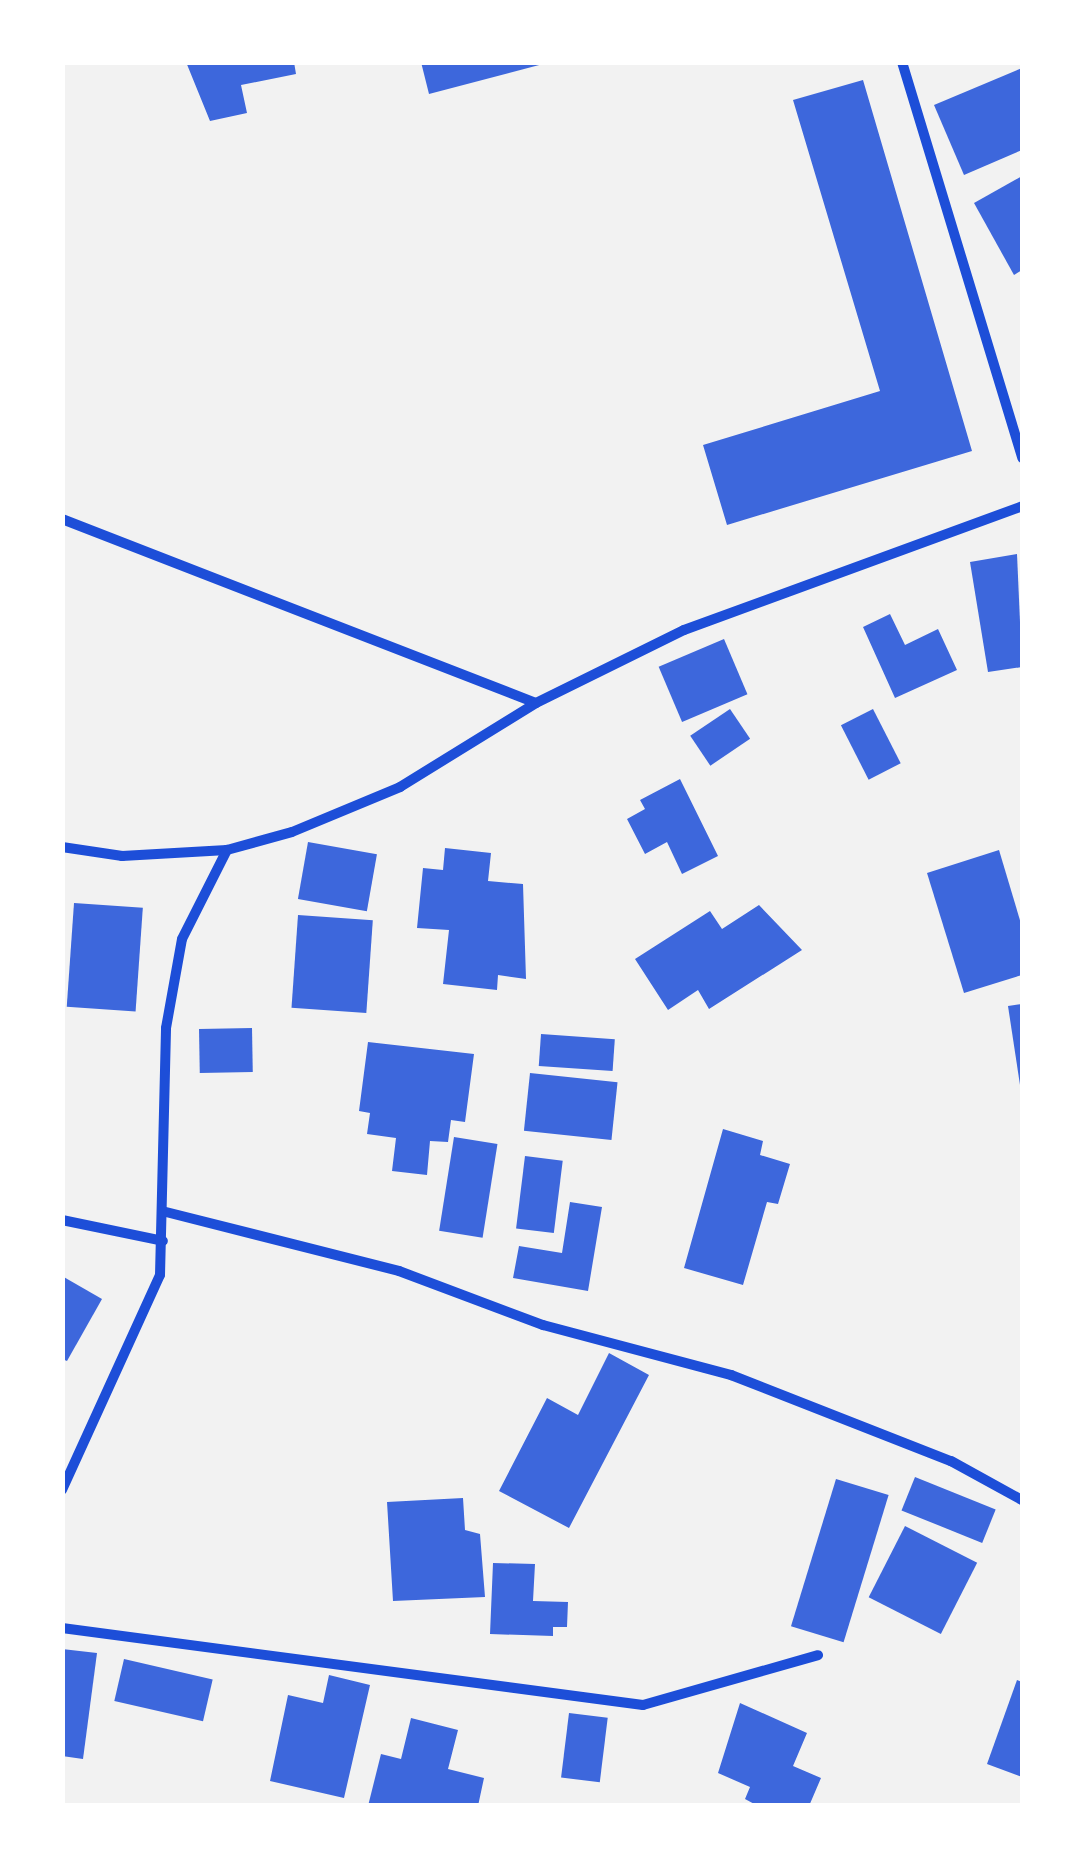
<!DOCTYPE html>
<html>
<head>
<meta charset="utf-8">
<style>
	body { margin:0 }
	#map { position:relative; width:1085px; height:1868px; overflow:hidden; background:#f2f2f2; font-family:Rubik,sans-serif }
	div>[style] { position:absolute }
	.building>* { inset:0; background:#3d67dc; transform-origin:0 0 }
	.minor>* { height:10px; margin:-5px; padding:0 5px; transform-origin:5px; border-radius:5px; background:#1d4ed8 }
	span { translate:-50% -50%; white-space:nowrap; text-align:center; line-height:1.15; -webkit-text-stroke:10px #fff; paint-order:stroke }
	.frame { position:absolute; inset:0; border:65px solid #fff; pointer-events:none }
</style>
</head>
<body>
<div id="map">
	<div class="building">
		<i style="clip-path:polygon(186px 62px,294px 62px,296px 74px,241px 85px,247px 113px,210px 121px)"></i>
		<i style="clip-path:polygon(421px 62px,543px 62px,543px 64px,429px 94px)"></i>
		<i style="clip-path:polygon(1022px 68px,1022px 150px,964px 175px,934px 105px)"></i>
		<i style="clip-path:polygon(863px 80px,972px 451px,727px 525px,703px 445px,880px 391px,793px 100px)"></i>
		<i style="clip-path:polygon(1022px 176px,1022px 270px,1014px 275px,974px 203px)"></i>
		<i style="clip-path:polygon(1017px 554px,1022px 667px,988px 672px,970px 562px)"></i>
		<i style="clip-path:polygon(890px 614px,905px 645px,938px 629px,957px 670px,895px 698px,863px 627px)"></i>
		<i style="left:724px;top:639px;width:60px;height:71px;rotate:67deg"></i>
		<i style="left:730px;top:709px;width:36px;height:48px;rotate:56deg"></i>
		<i style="left:873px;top:709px;width:61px;height:36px;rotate:63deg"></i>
		<i style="clip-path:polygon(680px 779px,718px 856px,682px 874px,667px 842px,645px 854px,627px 819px,645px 809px,640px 800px)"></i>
		<i style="left:308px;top:842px;width:70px;height:58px;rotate:10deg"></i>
		<i style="clip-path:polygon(445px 848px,491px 853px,488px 881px,523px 884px,526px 979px,498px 975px,497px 990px,443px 984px,449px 930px,417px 928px,423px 868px,443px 870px)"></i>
		<i style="clip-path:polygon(999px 850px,1022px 927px,1022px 975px,964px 993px,927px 873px)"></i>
		<i style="left:74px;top:903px;width:69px;height:104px;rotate:4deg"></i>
		<i style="clip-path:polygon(759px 905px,802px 950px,709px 1009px,698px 990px,668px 1010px,635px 959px,710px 911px,722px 929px)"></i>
		<i style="left:298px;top:915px;width:75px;height:93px;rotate:4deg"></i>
		<i style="clip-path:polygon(1022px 1004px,1022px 1085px,1020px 1085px,1008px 1006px)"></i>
		<i style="left:252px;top:1028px;width:44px;height:53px;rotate:89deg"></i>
		<i style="left:541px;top:1034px;width:74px;height:32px;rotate:4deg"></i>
		<i style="clip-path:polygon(368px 1042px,474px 1054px,465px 1122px,451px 1120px,448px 1142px,430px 1141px,427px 1175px,392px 1171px,396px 1138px,367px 1134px,370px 1113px,359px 1111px)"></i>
		<i style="left:530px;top:1073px;width:88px;height:58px;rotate:6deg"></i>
		<i style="clip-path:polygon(723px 1129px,763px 1141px,760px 1155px,790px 1164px,778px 1204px,767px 1202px,743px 1285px,684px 1268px)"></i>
		<i style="left:454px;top:1137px;width:44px;height:95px;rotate:9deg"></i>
		<i style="left:525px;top:1156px;width:38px;height:73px;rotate:7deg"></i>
		<i style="clip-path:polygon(570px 1202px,602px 1207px,588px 1291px,513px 1278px,519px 1246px,562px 1253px)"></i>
		<i style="clip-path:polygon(62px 1276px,102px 1299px,67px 1361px,62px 1359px)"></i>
		<i style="clip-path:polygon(609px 1353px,649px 1375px,569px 1528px,499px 1491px,547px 1398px,578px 1415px)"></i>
		<i style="left:915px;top:1477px;width:87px;height:36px;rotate:22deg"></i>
		<i style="left:836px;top:1479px;width:55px;height:154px;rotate:17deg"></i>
		<i style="clip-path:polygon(463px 1498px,465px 1530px,480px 1534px,485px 1597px,393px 1601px,387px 1502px)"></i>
		<i style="left:905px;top:1526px;width:81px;height:80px;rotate:27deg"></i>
		<i style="clip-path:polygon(493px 1563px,535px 1564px,533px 1601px,568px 1602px,567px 1627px,553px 1627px,553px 1636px,490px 1634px)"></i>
		<i style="clip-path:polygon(62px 1649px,97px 1653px,83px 1759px,62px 1756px)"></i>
		<i style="left:124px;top:1659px;width:91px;height:43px;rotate:13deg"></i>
		<i style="clip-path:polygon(329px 1675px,370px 1685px,344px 1798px,270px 1781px,288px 1695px,323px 1703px)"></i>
		<i style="clip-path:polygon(1017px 1680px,1022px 1682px,1022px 1777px,987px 1764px)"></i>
		<i style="clip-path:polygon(740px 1703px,807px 1733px,793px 1766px,821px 1778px,809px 1806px,758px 1806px,745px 1799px,750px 1787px,718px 1773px)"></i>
		<i style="left:569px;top:1713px;width:39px;height:65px;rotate:7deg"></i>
		<i style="clip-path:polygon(411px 1718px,458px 1730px,448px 1769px,484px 1778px,478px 1806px,368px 1806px,381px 1754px,401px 1759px)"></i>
	</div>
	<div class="minor">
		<i style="left:902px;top:62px;width:414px;rotate:73.1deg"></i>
		<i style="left:62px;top:519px;width:508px;rotate:21.22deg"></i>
		<i style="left:62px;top:847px;width:61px;rotate:8.5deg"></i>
		<i style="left:122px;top:856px;width:105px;rotate:-3.3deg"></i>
		<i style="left:227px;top:850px;width:67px;rotate:-15.5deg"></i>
		<i style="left:292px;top:832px;width:117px;rotate:-22.6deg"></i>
		<i style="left:400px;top:787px;width:160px;rotate:-31.7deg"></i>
		<i style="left:536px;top:703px;width:165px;rotate:-26.3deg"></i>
		<i style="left:684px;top:630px;width:360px;rotate:-20.1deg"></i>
		<i style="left:166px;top:1212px;width:240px;rotate:14.2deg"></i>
		<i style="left:399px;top:1271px;width:154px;rotate:20.6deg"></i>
		<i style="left:543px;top:1325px;width:195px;rotate:14.9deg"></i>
		<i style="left:731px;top:1375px;width:236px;rotate:21.4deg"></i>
		<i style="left:951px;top:1461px;width:81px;rotate:28.8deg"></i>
		<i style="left:62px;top:1220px;width:103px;rotate:11.7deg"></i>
		<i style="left:62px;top:1490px;width:236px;rotate:-65.5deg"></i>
		<i style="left:160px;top:1275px;width:247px;rotate:-88.6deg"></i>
		<i style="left:166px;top:1028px;width:90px;rotate:-79.8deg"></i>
		<i style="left:182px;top:939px;width:100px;rotate:-63.2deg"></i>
		<i style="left:62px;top:1628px;width:586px;rotate:7.55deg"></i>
		<i style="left:643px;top:1705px;width:182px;rotate:-15.9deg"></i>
	</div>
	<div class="frame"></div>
</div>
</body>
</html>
